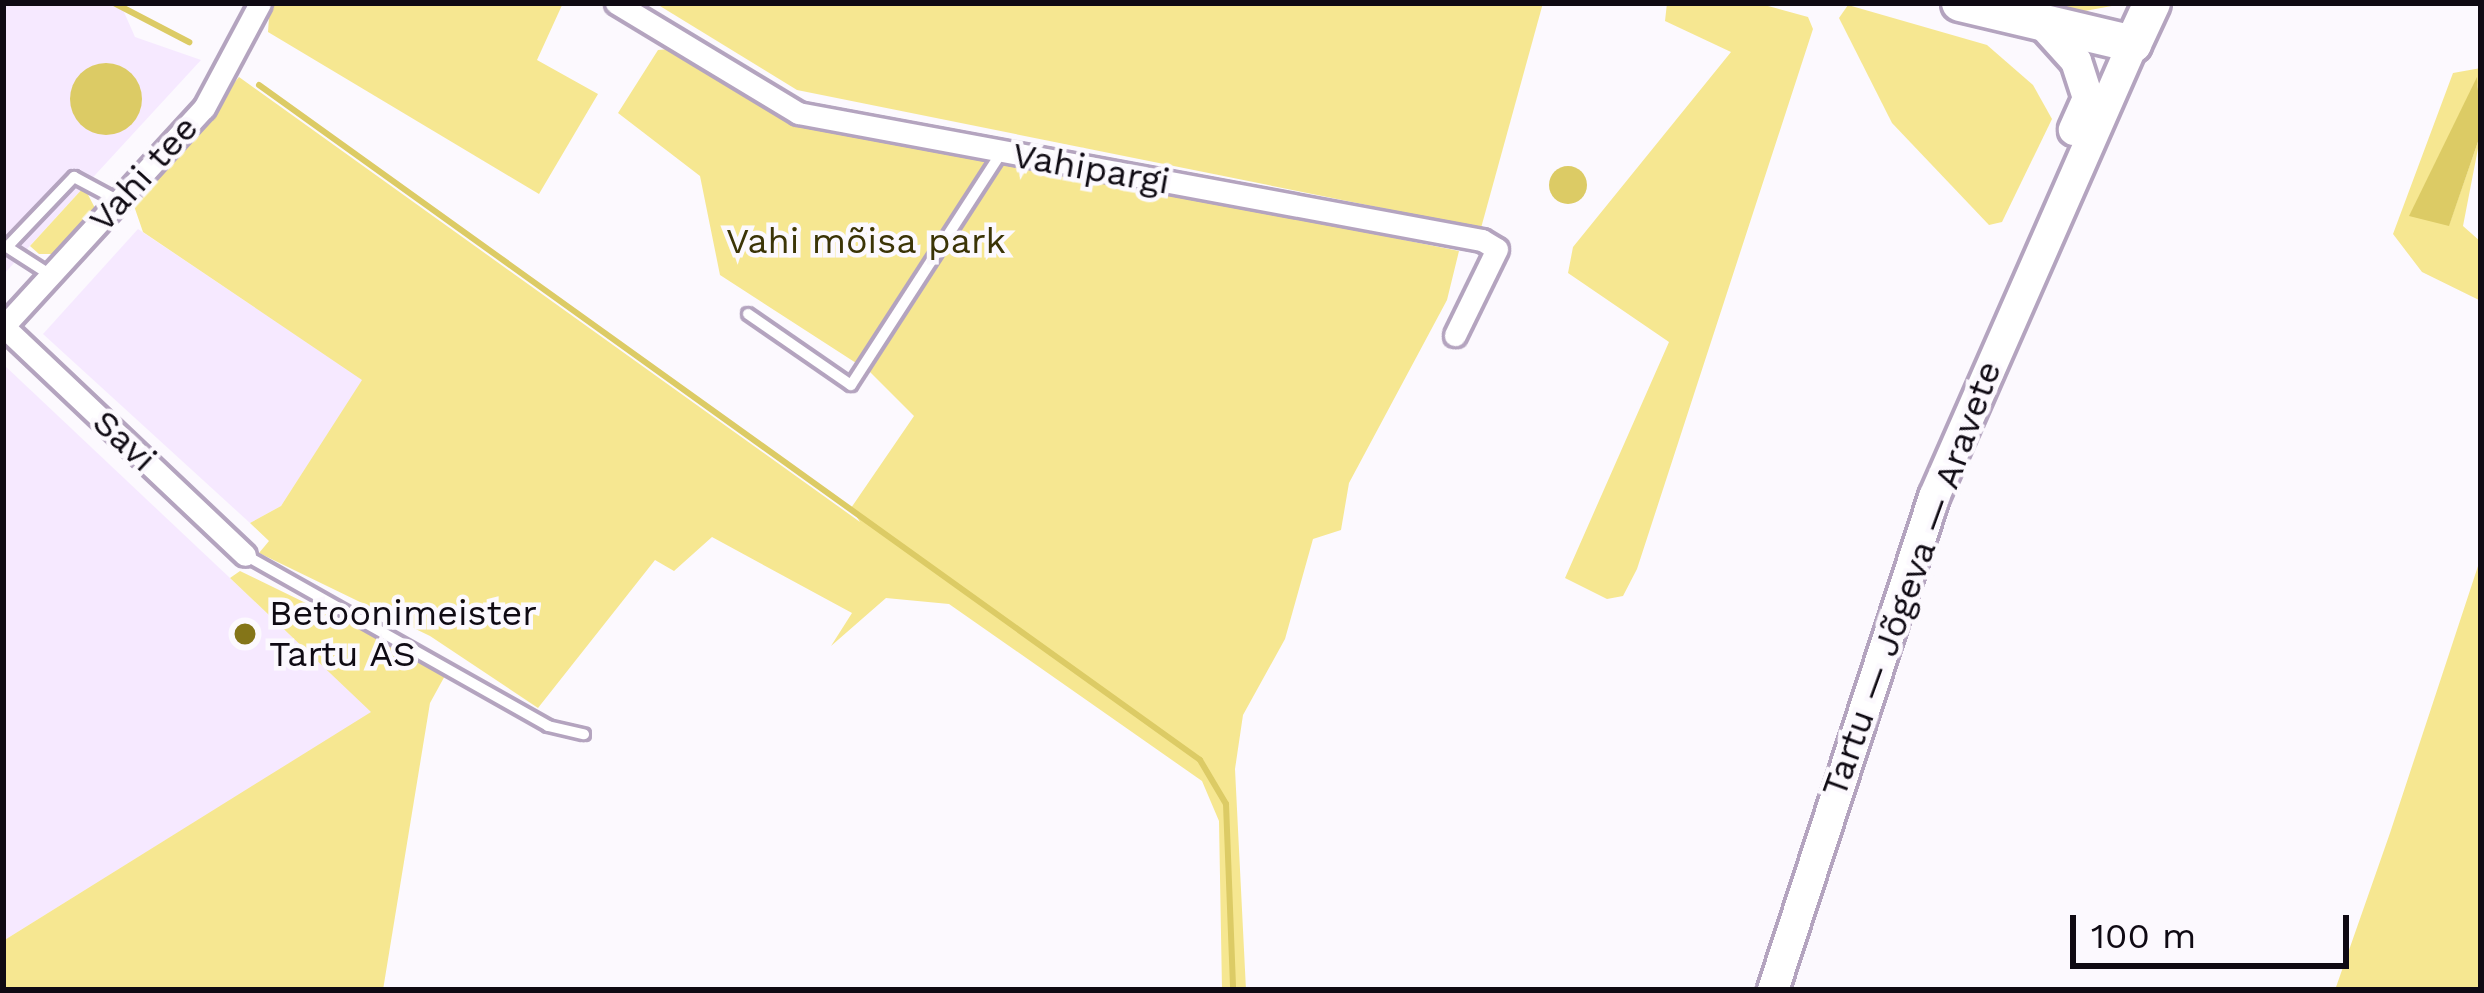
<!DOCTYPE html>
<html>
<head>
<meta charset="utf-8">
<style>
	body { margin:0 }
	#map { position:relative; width:2484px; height:993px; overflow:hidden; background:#fcf9fe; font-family:"Work Sans",sans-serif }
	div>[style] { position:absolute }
	.built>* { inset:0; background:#f6e9ff }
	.green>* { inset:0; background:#f6e791 }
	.water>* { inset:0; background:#dccb65 }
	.round { border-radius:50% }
	.stream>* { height:6px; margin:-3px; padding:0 3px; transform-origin:3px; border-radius:3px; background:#dccb65 }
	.roads { filter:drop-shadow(3px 0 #b4a4bf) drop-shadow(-3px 0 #b4a4bf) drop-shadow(0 3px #b4a4bf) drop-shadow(0 -3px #b4a4bf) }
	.service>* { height:10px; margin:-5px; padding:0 5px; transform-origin:5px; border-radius:5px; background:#fff }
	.minor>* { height:21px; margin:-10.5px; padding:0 10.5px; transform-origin:10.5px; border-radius:10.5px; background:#fff }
	.secondary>* { height:30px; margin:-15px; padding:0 15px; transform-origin:15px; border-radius:15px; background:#fff }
	.trunk>* { height:36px; margin:-18px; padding:0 18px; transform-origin:18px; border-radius:18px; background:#fff }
	.dots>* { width:33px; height:33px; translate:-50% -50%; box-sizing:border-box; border:6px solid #fcf9fe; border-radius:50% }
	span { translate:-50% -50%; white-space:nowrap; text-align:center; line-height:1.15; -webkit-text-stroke:9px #fcf9fe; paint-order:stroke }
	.street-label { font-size:36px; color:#0f0a13 }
	.park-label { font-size:36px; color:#3b3406 }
	.poi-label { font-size:36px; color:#0f0a13 }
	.left { translate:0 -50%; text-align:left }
	.frame { position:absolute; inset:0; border:6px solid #0f0a13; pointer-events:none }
	.scale { position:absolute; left:2070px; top:915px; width:279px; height:54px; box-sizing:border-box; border:6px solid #0f0a13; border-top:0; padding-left:15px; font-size:36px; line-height:42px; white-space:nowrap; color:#0f0a13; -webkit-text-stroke:9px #fcf9fe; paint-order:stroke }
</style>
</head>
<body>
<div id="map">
	<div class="built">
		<i style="clip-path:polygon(3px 3px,120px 3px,135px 37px,201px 60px,3px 275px)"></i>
		<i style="clip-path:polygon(138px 229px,363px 380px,281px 506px,250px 523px,43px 334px)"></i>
		<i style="clip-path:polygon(3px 364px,372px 712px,3px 941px)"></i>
	</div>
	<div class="green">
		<i style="clip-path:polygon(270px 3px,563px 3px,537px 60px,598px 94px,539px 194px,268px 32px)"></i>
		<i style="clip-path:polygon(655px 3px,1543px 3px,1481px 228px,797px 90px)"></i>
		<i style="clip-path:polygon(1667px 3px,1757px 3px,1808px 17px,1813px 29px,1637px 569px,1623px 596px,1607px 599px,1565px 578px,1669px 342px,1568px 273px,1573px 247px,1731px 52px,1665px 21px)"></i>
		<i style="clip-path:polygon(2019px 3px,2128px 3px,2063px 15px)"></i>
		<i style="clip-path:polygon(1848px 5px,1987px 45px,2033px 85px,2052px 119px,2002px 222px,1989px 225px,1892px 123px,1839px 18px)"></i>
		<i style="clip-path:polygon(670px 49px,771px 113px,1459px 251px,1447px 300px,1349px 483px,1341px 530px,1313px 539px,1285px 639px,1243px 715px,1235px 769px,1246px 990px,1222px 990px,1219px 821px,1202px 781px,949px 604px,886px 598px,831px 646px,852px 613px,712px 537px,674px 571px,655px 560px,538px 708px,430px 636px,259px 553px,269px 541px,250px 523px,281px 506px,362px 380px,143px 232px,133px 203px,239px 77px,860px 522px,851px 508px,914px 416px,870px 372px,720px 275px,700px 176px,618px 113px,658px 50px)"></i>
		<i style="clip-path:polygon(2481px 68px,2449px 225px,2481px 133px,2463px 226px,2481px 242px,2481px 301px,2422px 272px,2393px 234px,2453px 73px)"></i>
		<i style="clip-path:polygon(84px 187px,96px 210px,55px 254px,39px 254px,30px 246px)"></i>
		<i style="clip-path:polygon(2481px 557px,2481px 990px,2335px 990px,2390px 833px)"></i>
		<i style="clip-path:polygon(240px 571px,447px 672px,430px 703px,383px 990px,3px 990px,3px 941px,371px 712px,230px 578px)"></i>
	</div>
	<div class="water">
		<i class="round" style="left:70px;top:63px;width:72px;height:72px"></i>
		<i style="clip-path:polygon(2477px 77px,2481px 133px,2449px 226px,2409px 216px)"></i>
		<i class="round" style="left:1549px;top:166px;width:38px;height:38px"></i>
	</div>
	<div class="stream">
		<i style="left:114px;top:3px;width:85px;rotate:27.5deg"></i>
		<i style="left:259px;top:85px;width:1158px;rotate:35.65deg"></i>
		<i style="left:1200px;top:760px;width:51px;rotate:59.4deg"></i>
		<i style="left:1226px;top:804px;width:186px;rotate:87.8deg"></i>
	</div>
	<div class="roads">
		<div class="service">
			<i style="left:49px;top:274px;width:50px;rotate:-147.3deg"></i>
			<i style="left:7px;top:247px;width:97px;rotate:-46.3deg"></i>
			<i style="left:74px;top:177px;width:49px;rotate:28.1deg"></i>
			<i style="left:748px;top:314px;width:125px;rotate:34.6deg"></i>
			<i style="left:851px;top:385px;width:276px;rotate:-57.1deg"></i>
			<i style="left:245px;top:555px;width:348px;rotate:29.4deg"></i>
			<i style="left:548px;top:726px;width:37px;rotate:13deg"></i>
		</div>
		<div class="minor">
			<i style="left:616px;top:3px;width:213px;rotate:31.1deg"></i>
			<i style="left:798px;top:113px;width:696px;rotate:10.52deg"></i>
			<i style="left:1482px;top:240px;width:17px;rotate:31deg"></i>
			<i style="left:1497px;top:249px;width:96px;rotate:116deg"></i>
			<i style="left:3px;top:326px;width:333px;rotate:43.4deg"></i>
			<i style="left:3px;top:327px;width:297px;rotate:-47.5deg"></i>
			<i style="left:204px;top:108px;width:119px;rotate:-61.9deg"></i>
		</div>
		<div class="secondary">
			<i style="left:2047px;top:29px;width:43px;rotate:47.8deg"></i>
			<i style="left:2076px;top:61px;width:39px;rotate:72deg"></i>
			<i style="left:2088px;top:98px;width:35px;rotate:114deg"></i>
			<i style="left:1773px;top:990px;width:519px;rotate:-71.91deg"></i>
			<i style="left:1934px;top:497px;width:495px;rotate:-66.3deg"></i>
		</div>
		<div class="trunk">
			<i style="left:1960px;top:3px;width:178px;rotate:13.3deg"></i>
			<i style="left:2133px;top:44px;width:45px;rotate:-65.1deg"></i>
		</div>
	</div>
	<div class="dots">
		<i style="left:245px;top:634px;background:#847518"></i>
	</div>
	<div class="street-label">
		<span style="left:1091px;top:169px;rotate:10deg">Vahipargi</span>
		<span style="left:144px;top:174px;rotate:-48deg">Vahi tee</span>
		<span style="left:124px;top:441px;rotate:43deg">Savi</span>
		<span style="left:1912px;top:579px;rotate:-70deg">Tartu — Jõgeva — Aravete</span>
	</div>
	<div class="park-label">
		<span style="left:866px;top:242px">Vahi mõisa park</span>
	</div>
	<div class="poi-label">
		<span class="left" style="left:269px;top:634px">Betoonimeister<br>Tartu AS</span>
	</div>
	<div class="frame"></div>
	<div class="scale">100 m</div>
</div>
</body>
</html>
